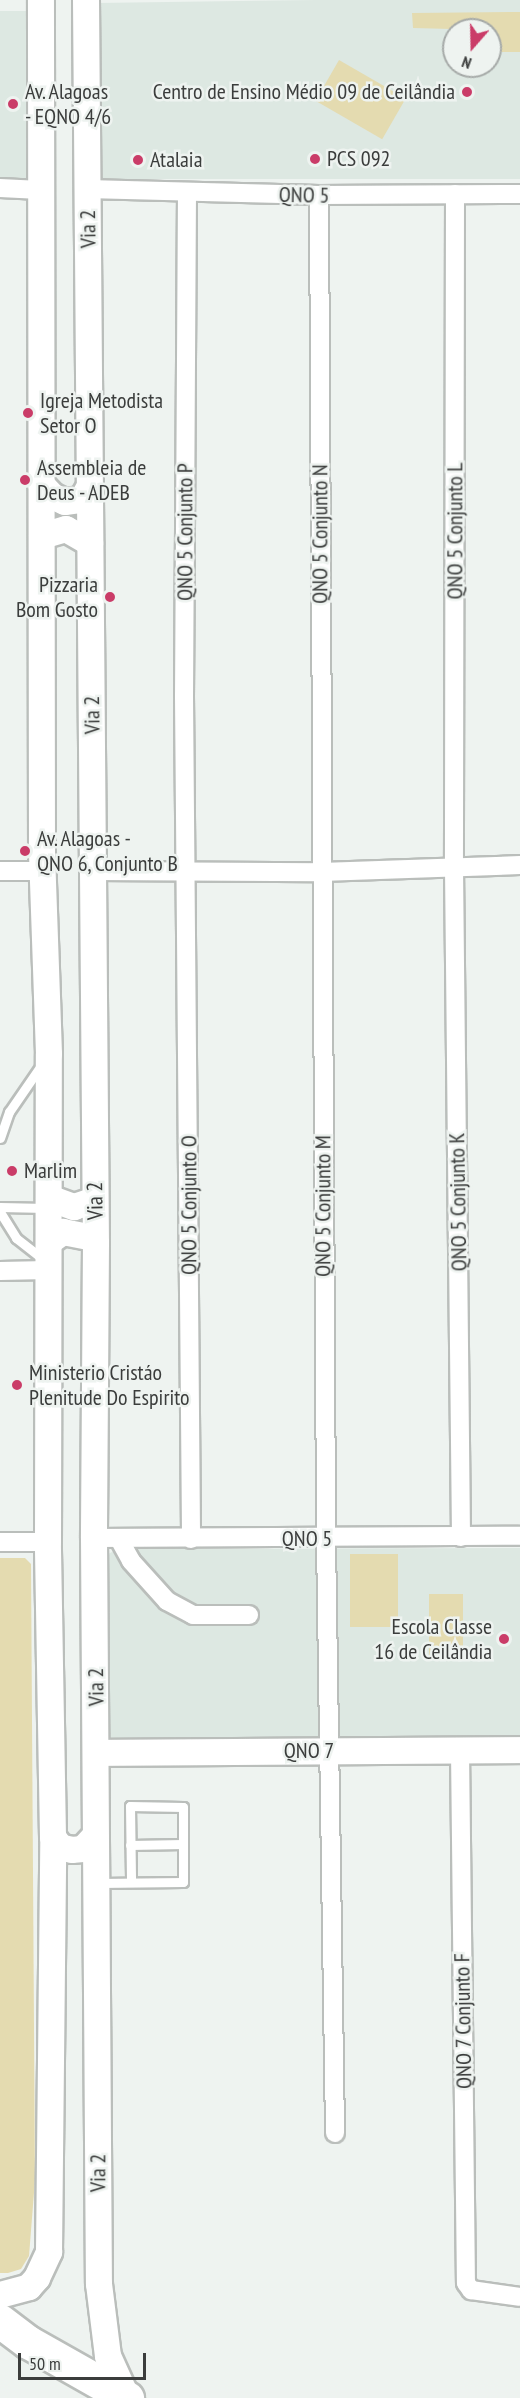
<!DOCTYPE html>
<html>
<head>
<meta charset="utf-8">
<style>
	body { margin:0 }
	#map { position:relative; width:520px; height:2398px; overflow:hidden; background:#eef3f0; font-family:"PT Sans Narrow",sans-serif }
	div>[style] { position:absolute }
	.built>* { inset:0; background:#dde8e2; transform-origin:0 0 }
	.green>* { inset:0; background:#e4dbb0; transform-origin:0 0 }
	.roads { filter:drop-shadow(2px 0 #babebb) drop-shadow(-2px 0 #babebb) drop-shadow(0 2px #babebb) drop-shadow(0 -2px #babebb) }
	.service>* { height:9px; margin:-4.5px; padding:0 4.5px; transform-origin:4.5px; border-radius:4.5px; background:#fff }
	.minor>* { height:18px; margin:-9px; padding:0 9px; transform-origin:9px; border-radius:9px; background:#fff }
	.secondary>* { height:26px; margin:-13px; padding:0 13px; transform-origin:13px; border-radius:13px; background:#fff }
	.motorway>* { height:33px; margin:-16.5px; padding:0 16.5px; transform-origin:16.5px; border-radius:16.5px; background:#fff }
	.dots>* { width:16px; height:16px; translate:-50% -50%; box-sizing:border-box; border:3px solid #eef3f0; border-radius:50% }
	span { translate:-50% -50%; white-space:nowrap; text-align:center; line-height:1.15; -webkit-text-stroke:5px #eef3f0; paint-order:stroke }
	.poi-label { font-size:22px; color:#3b3d3c }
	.left { translate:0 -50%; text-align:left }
	.right { translate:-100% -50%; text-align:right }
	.street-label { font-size:22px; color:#3b3d3c }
	.north { position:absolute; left:442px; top:18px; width:60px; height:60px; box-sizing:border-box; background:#eef3f0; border:2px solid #a6aaa8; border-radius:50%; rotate:200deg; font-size:16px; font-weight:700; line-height:24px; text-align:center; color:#3b3d3c }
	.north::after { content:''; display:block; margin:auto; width:21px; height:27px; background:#ca3c68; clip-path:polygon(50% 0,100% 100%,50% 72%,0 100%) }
	.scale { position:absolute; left:18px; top:2353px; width:128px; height:27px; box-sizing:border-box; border:3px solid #3b3d3c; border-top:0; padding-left:8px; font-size:18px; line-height:21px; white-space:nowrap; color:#3b3d3c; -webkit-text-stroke:4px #eef3f0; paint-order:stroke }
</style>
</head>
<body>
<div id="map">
	<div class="built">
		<i style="clip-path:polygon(evenodd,316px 0,520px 0,520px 179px,96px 179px,96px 3px,316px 0,454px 30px,490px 30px,490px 66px,454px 66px,454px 30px)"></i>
		<i style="left:0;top:11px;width:31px;height:170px"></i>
		<i style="clip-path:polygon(520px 1548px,520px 1739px,116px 1742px,107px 1736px,105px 1556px,117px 1549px)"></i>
	</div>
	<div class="green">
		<i style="clip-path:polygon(520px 12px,520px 52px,490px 52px,490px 30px,413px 28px,412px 13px)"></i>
		<i style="left:339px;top:60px;width:77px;height:47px;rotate:30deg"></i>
		<i style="left:350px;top:1554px;width:48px;height:73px"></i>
		<i style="clip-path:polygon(0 1558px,25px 1558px,31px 1564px,35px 2180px,29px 2256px,21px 2269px,8px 2273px,0 2273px)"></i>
		<i style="left:429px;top:1594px;width:34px;height:64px"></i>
	</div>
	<div class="roads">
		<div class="service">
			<i style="left:0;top:1138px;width:28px;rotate:-71deg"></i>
			<i style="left:9px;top:1112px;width:58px;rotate:-55.5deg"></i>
			<i style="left:0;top:1207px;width:46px;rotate:1.2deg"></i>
			<i style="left:0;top:1212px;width:31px;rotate:58deg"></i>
			<i style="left:16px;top:1238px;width:36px;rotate:38deg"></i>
			<i style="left:130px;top:1845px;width:53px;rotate:-1.1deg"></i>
			<i style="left:99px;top:1883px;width:84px;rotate:-0.7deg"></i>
			<i style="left:183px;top:1882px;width:75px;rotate:-90deg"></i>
			<i style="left:183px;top:1807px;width:53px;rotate:-178.9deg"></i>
			<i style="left:130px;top:1806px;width:76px;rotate:89.2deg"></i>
		</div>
		<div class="minor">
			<i style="left:0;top:188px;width:40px;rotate:2.9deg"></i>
			<i style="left:87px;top:189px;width:232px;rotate:1.5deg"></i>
			<i style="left:319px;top:195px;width:201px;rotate:-0.3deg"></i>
			<i style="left:187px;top:192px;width:504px;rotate:90.34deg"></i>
			<i style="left:184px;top:696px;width:843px;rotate:89.52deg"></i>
			<i style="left:455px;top:194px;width:674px;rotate:90.09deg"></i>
			<i style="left:454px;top:868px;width:669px;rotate:89.4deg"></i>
			<i style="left:319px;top:195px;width:1344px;rotate:89.7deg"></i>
			<i style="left:326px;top:1539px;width:594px;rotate:89.13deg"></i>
			<i style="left:0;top:871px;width:43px"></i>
			<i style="left:94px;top:871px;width:227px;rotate:0.3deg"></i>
			<i style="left:321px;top:872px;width:199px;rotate:-2deg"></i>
			<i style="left:0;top:1271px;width:48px;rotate:-1.2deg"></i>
			<i style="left:94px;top:1538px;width:426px;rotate:-0.3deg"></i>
			<i style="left:119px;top:1539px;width:25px;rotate:61deg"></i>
			<i style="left:131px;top:1561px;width:54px;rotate:48deg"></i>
			<i style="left:167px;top:1601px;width:30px;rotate:28deg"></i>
			<i style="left:193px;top:1615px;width:56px"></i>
			<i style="left:0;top:1542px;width:48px"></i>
			<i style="left:460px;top:1750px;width:533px;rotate:89.36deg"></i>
			<i style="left:466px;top:2283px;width:9px;rotate:54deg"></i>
			<i style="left:471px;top:2290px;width:49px;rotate:8.1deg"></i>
		</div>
		<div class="secondary">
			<i style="left:86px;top:0;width:1243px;rotate:89.54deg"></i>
			<i style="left:96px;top:1243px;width:295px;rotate:90.4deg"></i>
			<i style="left:94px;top:1538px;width:746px;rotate:89.62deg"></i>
			<i style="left:99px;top:2284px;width:73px;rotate:82.9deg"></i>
			<i style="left:108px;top:2356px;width:46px;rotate:65.7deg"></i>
			<i style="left:41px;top:484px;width:16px;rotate:47deg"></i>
			<i style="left:52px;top:496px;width:14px;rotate:25deg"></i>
			<i style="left:65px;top:502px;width:17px;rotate:-7deg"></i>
			<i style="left:82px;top:500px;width:16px;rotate:-60deg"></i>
			<i style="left:42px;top:536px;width:25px;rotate:-16deg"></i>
			<i style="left:66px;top:529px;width:28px;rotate:30deg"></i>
			<i style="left:49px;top:1198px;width:27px;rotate:20deg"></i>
			<i style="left:74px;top:1207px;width:22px;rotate:-18deg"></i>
			<i style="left:50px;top:1241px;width:16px;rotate:-35deg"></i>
			<i style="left:63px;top:1232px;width:26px;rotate:11deg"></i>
			<i style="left:89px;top:1237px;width:9px;rotate:41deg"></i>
			<i style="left:98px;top:1753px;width:422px;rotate:-0.4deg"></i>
			<i style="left:53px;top:1837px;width:12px;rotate:55deg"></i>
			<i style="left:60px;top:1847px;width:12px;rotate:14deg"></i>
			<i style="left:72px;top:1850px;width:11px;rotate:-5deg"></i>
			<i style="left:83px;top:1849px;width:18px;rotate:-47deg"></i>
			<i style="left:0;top:2295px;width:30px;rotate:-15deg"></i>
			<i style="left:29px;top:2287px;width:12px;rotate:-48deg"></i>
			<i style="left:37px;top:2278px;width:29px;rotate:-65deg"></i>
			<i style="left:49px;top:2252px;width:415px;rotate:-89.4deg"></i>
			<i style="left:53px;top:1837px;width:295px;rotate:-91deg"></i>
			<i style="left:48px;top:1542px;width:488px;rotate:-89.9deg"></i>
			<i style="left:49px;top:1054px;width:202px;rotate:-92deg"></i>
			<i style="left:42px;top:852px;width:852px;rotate:-90.07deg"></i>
		</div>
		<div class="motorway">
			<i style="left:0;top:2321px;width:35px;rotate:37deg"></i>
			<i style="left:28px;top:2342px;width:114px;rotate:29.5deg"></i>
		</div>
	</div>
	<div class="dots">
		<i style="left:467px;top:92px;background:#ca3c68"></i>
		<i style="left:13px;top:104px;background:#ca3c68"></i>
		<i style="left:315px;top:159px;background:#ca3c68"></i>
		<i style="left:138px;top:160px;background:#ca3c68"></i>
		<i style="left:28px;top:413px;background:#ca3c68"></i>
		<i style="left:25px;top:480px;background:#ca3c68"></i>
		<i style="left:110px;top:597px;background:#ca3c68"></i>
		<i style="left:25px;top:851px;background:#ca3c68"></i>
		<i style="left:12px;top:1171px;background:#ca3c68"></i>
		<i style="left:17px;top:1385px;background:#ca3c68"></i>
		<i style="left:504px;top:1639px;background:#ca3c68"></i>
	</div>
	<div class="poi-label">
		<span class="left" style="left:25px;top:104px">Av. Alagoas<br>- EQNO 4/6</span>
		<span class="right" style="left:455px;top:92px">Centro de Ensino Médio 09 de Ceilândia</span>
		<span class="left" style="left:327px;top:159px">PCS 092</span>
		<span class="left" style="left:150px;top:160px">Atalaia</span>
		<span class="left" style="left:40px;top:413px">Igreja Metodista<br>Setor O</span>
		<span class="left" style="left:37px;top:480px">Assembleia de<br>Deus - ADEB</span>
		<span class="right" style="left:98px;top:597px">Pizzaria<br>Bom Gosto</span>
		<span class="left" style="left:37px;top:851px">Av. Alagoas -<br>QNO 6, Conjunto B</span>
		<span class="left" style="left:24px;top:1171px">Marlim</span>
		<span class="left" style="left:29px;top:1385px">Ministerio Cristáo<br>Plenitude Do Espirito</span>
		<span class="right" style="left:492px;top:1639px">Escola Classe<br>16 de Ceilândia</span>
	</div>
	<div class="street-label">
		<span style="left:304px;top:195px;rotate:1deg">QNO 5</span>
		<span style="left:88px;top:229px;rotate:-91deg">Via 2</span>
		<span style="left:455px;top:531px;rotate:-90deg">QNO 5 Conjunto L</span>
		<span style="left:185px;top:532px;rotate:-90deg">QNO 5 Conjunto P</span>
		<span style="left:320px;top:534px;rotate:-90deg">QNO 5 Conjunto N</span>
		<span style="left:92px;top:715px;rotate:-91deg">Via 2</span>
		<span style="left:95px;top:1201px;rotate:-91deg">Via 2</span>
		<span style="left:458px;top:1202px;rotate:-91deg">QNO 5 Conjunto K</span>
		<span style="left:189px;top:1205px;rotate:-90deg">QNO 5 Conjunto O</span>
		<span style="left:323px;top:1206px;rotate:-90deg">QNO 5 Conjunto M</span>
		<span style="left:307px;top:1539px">QNO 5</span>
		<span style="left:96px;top:1687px;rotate:-91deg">Via 2</span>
		<span style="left:309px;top:1751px">QNO 7</span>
		<span style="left:463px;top:2021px;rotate:-91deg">QNO 7 Conjunto F</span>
		<span style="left:98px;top:2173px;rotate:-90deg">Via 2</span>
	</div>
	<div class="north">N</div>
	<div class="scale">50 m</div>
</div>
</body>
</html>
